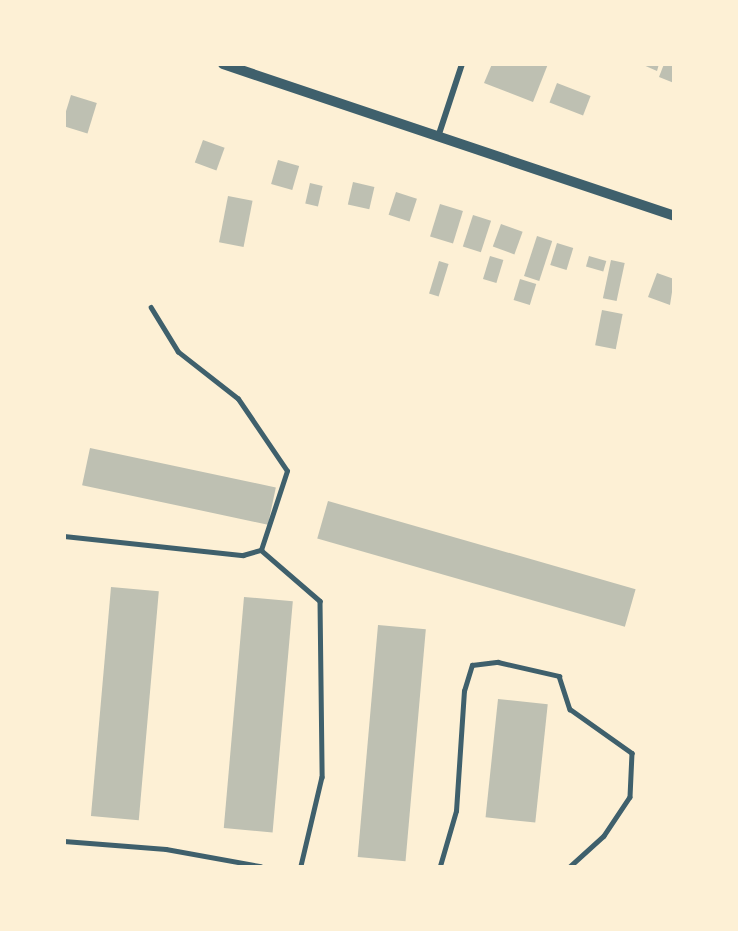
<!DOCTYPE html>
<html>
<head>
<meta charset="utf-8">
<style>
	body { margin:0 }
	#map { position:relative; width:738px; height:931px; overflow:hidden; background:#fdf0d5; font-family:Montserrat,sans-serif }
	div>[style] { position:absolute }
	.building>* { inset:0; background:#bec0b2; transform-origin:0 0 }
	.service>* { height:4.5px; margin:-2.25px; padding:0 2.25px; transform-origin:2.25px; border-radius:2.25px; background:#3f606c }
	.minor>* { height:6px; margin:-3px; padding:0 3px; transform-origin:3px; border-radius:3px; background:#3f606c }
	.tertiary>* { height:10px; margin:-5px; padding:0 5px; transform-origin:5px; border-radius:5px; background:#3f606c }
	span { translate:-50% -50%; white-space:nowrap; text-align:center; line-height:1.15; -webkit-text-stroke:4.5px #fdf0d5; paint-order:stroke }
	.frame { position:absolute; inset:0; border:66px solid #fdf0d5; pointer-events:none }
</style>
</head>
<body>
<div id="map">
	<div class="building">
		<i style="clip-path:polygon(492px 64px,548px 64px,533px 102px,484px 83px)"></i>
		<i style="clip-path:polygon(641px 64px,659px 64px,657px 71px)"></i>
		<i style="clip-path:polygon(664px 64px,674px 64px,674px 83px,659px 77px)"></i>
		<i style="left:557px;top:83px;width:36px;height:21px;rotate:21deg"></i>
		<i style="left:71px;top:95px;width:27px;height:32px;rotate:17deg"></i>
		<i style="left:203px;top:140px;width:23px;height:24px;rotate:20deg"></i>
		<i style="left:278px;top:160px;width:22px;height:25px;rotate:16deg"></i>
		<i style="left:353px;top:182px;width:22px;height:23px;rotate:13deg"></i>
		<i style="left:310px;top:183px;width:13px;height:21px;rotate:13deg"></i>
		<i style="left:396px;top:192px;width:22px;height:24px;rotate:18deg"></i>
		<i style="left:228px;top:196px;width:25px;height:47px;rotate:11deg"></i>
		<i style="left:440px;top:204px;width:24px;height:34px;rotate:17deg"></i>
		<i style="left:473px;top:215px;width:19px;height:33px;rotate:18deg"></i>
		<i style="left:501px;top:224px;width:23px;height:24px;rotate:20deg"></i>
		<i style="left:537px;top:236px;width:16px;height:42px;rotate:18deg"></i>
		<i style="left:557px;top:243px;width:17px;height:23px;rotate:17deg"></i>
		<i style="left:490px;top:256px;width:14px;height:24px;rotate:17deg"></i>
		<i style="left:589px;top:256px;width:18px;height:11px;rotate:16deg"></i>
		<i style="left:611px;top:260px;width:14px;height:39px;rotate:12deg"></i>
		<i style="left:439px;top:261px;width:10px;height:34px;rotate:17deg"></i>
		<i style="clip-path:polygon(657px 273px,674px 279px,670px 305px,648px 297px)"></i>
		<i style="left:520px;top:279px;width:17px;height:22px;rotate:17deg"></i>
		<i style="left:602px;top:310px;width:21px;height:36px;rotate:11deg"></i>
		<i style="left:90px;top:448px;width:190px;height:38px;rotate:12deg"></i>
		<i style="left:328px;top:501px;width:320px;height:39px;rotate:16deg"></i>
		<i style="left:111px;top:587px;width:48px;height:230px;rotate:5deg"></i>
		<i style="left:244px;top:597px;width:49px;height:232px;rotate:5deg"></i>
		<i style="left:378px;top:625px;width:48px;height:233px;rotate:5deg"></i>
		<i style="left:498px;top:699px;width:50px;height:119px;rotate:6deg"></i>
	</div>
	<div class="service">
		<i style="left:64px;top:536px;width:180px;rotate:6.1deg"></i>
		<i style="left:243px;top:555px;width:19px;rotate:-16deg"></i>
		<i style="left:261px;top:550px;width:83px;rotate:-71.8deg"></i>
		<i style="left:287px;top:471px;width:87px;rotate:-124.2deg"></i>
		<i style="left:238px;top:399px;width:76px;rotate:-141.9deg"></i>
		<i style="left:178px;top:352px;width:52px;rotate:-121.5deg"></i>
		<i style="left:261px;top:550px;width:78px;rotate:40.8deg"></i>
		<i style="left:320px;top:601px;width:176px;rotate:89.3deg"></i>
		<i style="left:322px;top:777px;width:91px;rotate:103.3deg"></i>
		<i style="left:64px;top:841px;width:102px;rotate:4.5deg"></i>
		<i style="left:166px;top:849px;width:96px;rotate:10.3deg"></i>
		<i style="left:440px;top:866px;width:57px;rotate:-73.8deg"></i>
		<i style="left:456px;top:811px;width:120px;rotate:-86.2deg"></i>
		<i style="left:464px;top:691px;width:27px;rotate:-73deg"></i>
		<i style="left:472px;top:665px;width:26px;rotate:-7deg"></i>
		<i style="left:498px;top:662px;width:63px;rotate:12.9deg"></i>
		<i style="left:559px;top:676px;width:35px;rotate:72deg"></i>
		<i style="left:570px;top:709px;width:76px;rotate:35.4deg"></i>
		<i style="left:632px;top:753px;width:44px;rotate:92.6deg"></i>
		<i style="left:630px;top:797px;width:47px;rotate:123.7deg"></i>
		<i style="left:604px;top:836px;width:45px;rotate:137.7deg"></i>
	</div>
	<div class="minor">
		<i style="left:438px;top:137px;width:77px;rotate:-71.8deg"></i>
	</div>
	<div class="tertiary">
		<i style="left:223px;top:64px;width:476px;rotate:18.6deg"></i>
	</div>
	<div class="frame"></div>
</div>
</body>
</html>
